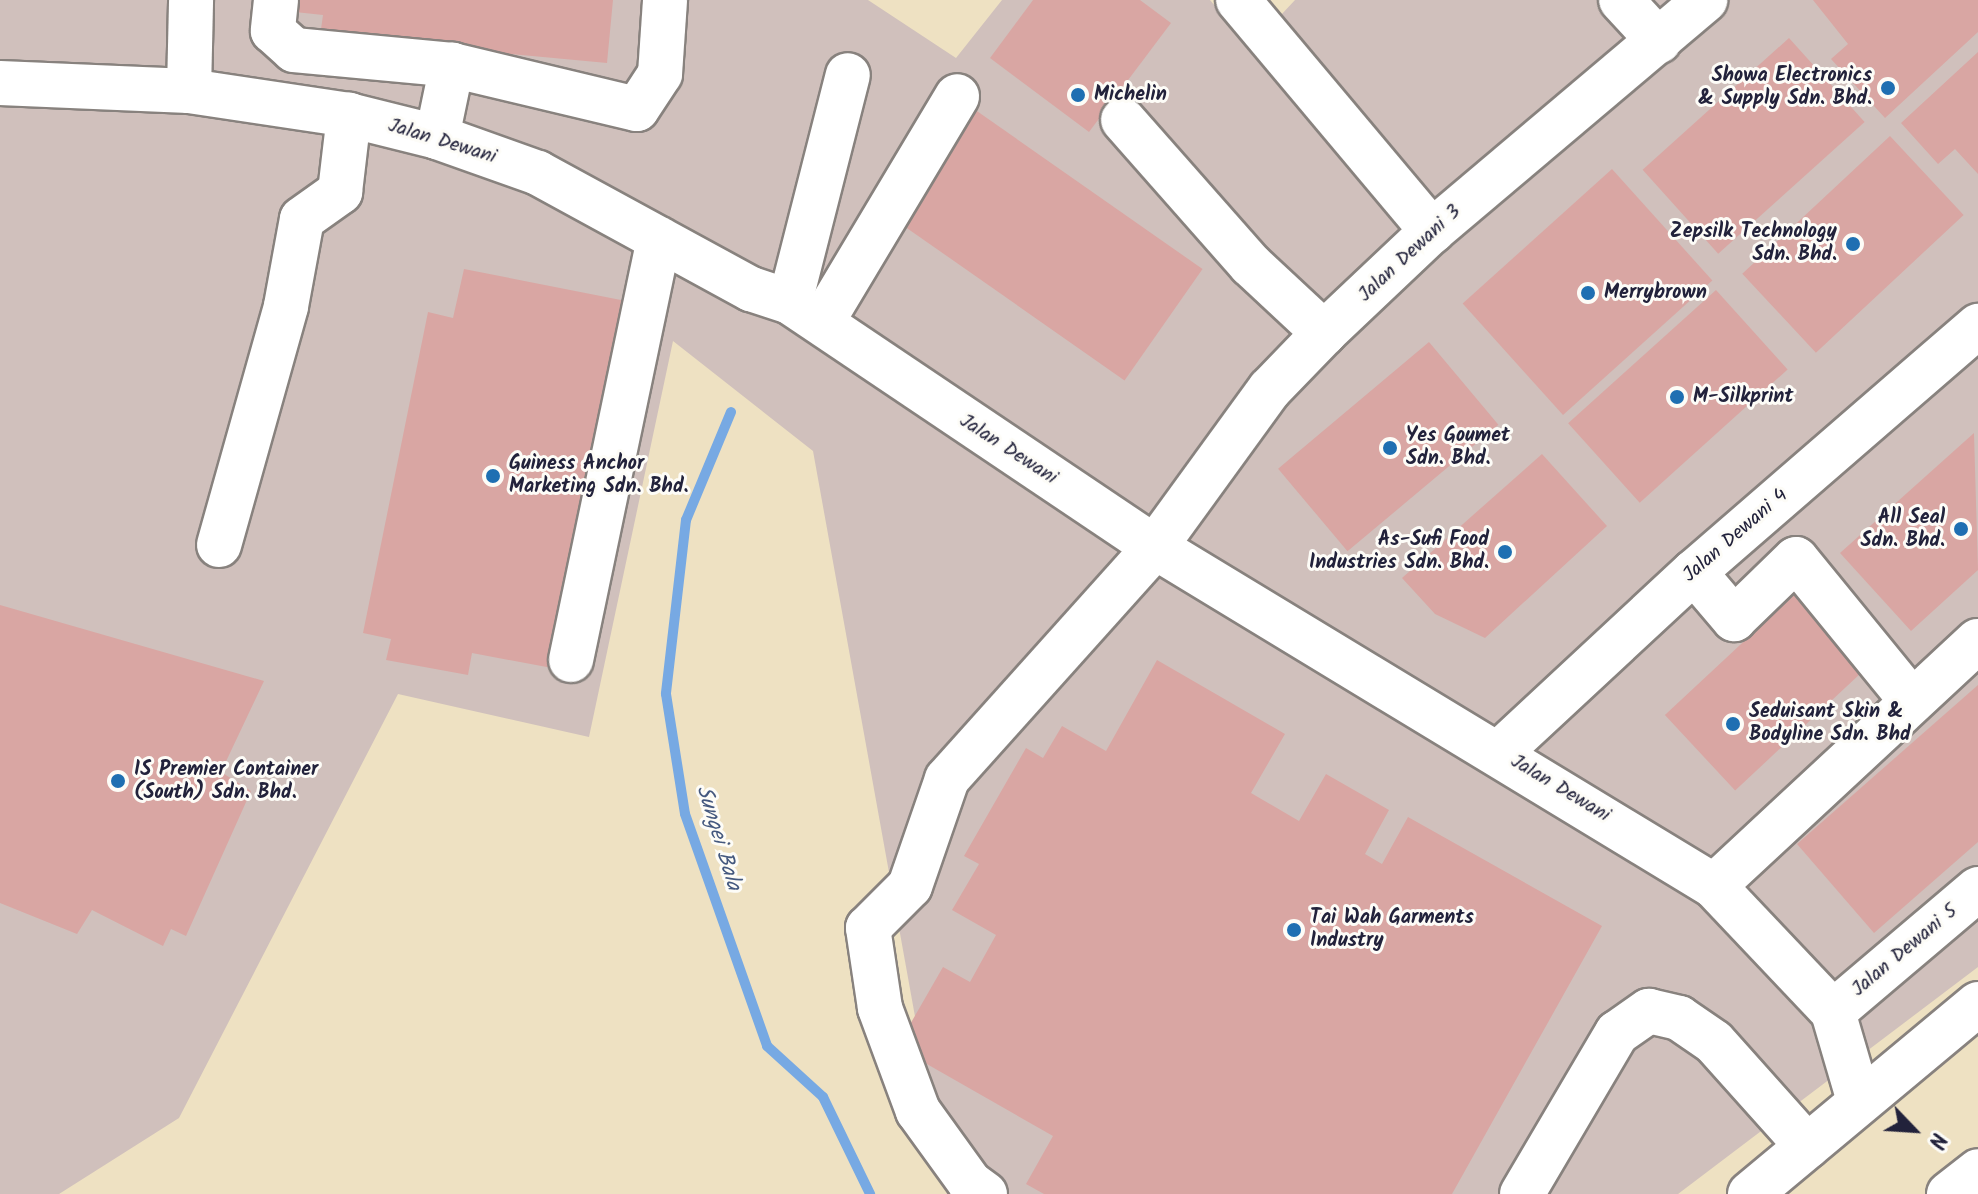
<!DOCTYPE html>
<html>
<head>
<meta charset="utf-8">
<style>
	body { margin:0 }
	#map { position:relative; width:1978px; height:1194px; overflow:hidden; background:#eee1c2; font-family:Kalam,sans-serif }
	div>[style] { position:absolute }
	.industrial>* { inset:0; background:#d0c0bc }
	.stream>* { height:10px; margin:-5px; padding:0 5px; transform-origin:5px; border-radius:5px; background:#77a9e3 }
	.building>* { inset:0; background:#d9a6a3; transform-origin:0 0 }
	.roads { filter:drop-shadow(2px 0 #88827e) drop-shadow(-2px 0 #88827e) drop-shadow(0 2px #88827e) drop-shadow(0 -2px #88827e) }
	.minor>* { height:44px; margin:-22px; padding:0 22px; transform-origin:22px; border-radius:22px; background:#fff }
	.highway>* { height:44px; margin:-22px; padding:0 22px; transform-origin:22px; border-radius:22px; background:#fff }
	.dots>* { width:22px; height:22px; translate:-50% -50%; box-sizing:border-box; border:4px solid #fdfcf7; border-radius:50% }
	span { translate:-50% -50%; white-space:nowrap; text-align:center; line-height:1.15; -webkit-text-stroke:6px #fdfcf7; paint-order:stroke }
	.poi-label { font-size:20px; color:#22223b; font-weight:700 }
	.right { translate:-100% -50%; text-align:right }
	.left { translate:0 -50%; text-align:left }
	.street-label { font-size:20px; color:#22223b }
	.water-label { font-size:22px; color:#44587e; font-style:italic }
	.north { position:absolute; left:1874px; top:1090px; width:80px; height:80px; -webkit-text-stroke:6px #fdfcf7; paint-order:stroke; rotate:115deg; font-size:22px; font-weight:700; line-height:32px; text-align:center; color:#22223b }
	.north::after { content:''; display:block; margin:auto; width:28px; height:36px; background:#22223b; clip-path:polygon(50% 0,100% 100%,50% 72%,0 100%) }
</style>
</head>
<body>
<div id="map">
	<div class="industrial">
		<i style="clip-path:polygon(0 0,868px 0,956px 58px,1002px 0,1210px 0,1250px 48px,1295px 0,1978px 0,1978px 967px,1678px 1194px,947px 1194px,813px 451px,673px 341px,589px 737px,398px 694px,179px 1118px,59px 1194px,0 1194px)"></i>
	</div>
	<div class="stream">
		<i style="left:731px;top:412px;width:117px;rotate:112.6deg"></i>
		<i style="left:686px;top:520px;width:175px;rotate:96.6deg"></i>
		<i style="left:666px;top:694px;width:121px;rotate:81deg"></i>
		<i style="left:685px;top:814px;width:246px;rotate:70.5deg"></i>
		<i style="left:767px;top:1046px;width:76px;rotate:42.3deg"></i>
		<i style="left:823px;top:1097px;width:108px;rotate:64.1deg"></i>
	</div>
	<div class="building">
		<i style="clip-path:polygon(296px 0,613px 0,607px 63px,320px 36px,323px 15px,295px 12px)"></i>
		<i style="clip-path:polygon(1033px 0,1140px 0,1171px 23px,1089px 132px,990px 58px)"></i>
		<i style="clip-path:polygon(1813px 0,1978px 0,1978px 32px,1885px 118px,1831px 59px,1848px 44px)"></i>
		<i style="left:1789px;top:38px;width:113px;height:197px;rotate:48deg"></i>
		<i style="clip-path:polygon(1978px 52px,1978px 174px,1955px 149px,1938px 164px,1901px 123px)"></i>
		<i style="left:974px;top:109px;width:279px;height:136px;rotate:35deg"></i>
		<i style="left:1890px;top:136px;width:108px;height:202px;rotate:47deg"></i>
		<i style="left:1612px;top:169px;width:150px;height:201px;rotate:48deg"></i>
		<i style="clip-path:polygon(464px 269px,626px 301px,552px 668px,472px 653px,468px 675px,386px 660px,391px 639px,363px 633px,428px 312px,453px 318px)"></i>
		<i style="left:1716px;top:290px;width:107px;height:199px;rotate:48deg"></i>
		<i style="left:1429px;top:342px;width:108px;height:197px;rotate:50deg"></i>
		<i style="clip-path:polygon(1974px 433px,1978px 570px,1911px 631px,1840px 553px)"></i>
		<i style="clip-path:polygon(1542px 454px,1607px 526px,1485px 638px,1435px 614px,1402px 578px)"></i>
		<i style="left:1798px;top:591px;width:103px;height:182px;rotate:47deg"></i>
		<i style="clip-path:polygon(0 605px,264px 681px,221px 772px,251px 791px,186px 936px,171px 929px,163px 946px,92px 910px,77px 934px,0 903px)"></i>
		<i style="clip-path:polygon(1157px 660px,1285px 734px,1251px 793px,1299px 821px,1326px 774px,1389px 810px,1365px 854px,1382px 864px,1408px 817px,1602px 926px,1452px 1194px,1044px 1194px,1026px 1184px,1053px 1136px,897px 1047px,943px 967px,970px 982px,996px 935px,952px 910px,979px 864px,964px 856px,1026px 748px,1043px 758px,1062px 726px,1106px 751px)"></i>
		<i style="clip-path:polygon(1978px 685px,1978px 842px,1874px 933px,1797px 844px)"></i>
	</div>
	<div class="roads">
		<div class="minor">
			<i style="left:276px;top:0;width:31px;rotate:96deg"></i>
			<i style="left:273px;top:31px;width:28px;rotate:42deg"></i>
			<i style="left:294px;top:50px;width:159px;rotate:5.4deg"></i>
			<i style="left:452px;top:65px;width:190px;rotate:13.4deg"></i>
			<i style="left:637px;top:109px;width:42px;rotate:-56.7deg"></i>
			<i style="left:660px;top:74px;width:74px;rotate:-86.1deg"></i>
			<i style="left:1238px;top:0;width:302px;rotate:50deg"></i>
			<i style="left:1621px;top:0;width:56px;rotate:47.2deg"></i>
			<i style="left:0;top:83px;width:189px;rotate:2.4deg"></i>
			<i style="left:189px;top:91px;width:162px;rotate:8.5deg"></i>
			<i style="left:349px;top:115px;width:91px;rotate:14deg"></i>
			<i style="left:437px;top:137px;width:107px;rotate:19.6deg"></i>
			<i style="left:538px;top:173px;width:243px;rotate:28.6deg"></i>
			<i style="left:751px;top:289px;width:41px;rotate:18.4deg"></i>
			<i style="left:790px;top:302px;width:440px;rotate:33.9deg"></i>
			<i style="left:1155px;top:547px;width:654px;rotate:31.23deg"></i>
			<i style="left:1714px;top:886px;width:173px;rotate:46.6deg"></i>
			<i style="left:1833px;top:1012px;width:93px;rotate:73.7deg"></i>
			<i style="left:189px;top:91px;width:91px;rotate:-88.7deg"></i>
			<i style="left:1123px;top:120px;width:193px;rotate:48.6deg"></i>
			<i style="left:1251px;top:265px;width:100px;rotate:43deg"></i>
			<i style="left:437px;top:137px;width:74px;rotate:-78.2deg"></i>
			<i style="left:790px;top:302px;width:234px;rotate:-75.7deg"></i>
			<i style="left:822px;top:322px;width:263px;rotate:-59.1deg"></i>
			<i style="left:219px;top:545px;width:248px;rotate:-74.3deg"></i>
			<i style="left:286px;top:306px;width:88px;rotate:-79.6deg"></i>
			<i style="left:302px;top:219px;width:47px;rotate:-35.4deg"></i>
			<i style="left:340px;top:192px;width:78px;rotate:-83.3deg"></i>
			<i style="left:1694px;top:572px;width:62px;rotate:49.6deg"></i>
			<i style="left:1734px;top:619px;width:86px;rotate:-44.1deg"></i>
			<i style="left:1796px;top:559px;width:182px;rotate:50.8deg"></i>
			<i style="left:571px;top:660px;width:430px;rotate:-78.2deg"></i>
			<i style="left:1500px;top:752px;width:265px;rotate:-42.9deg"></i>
			<i style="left:1694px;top:572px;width:376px;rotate:-40.9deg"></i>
			<i style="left:1714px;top:886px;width:360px;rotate:-42.9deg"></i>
			<i style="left:1833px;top:1012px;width:190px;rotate:-40.3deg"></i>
			<i style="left:985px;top:1194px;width:19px;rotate:-144deg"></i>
			<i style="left:970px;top:1183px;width:89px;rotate:-125.8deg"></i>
			<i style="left:918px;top:1111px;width:110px;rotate:-110.3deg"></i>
			<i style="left:880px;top:1008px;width:81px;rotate:-98.5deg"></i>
			<i style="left:868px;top:928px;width:59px;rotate:-45deg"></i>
			<i style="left:910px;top:886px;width:113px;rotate:-70.9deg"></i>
			<i style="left:947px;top:779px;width:312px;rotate:-48.1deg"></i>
			<i style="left:1155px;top:547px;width:195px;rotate:-54deg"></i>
			<i style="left:1270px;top:389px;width:78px;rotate:-46deg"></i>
			<i style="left:1324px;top:333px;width:149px;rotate:-43.4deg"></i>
			<i style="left:1432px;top:231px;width:358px;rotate:-40.2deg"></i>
			<i style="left:1522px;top:1194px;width:187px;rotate:-59.5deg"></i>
			<i style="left:1617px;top:1033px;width:39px;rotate:-35deg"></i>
			<i style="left:1649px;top:1011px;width:31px;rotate:13deg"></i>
			<i style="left:1679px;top:1018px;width:42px;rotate:34.4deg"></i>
			<i style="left:1714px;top:1042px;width:140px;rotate:48.2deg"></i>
			<i style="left:1750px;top:1194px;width:297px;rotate:-39.8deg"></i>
		</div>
		<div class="highway">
			<i style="left:1949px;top:1194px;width:37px;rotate:-38deg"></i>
		</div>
	</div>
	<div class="dots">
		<i style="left:1888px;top:88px;background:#1f6fb2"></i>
		<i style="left:1078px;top:95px;background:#1f6fb2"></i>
		<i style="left:1853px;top:244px;background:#1f6fb2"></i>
		<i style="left:1588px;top:293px;background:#1f6fb2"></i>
		<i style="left:1677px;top:397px;background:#1f6fb2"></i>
		<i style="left:1390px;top:448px;background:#1f6fb2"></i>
		<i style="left:493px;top:476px;background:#1f6fb2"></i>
		<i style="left:1961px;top:529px;background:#1f6fb2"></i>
		<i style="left:1505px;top:552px;background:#1f6fb2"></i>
		<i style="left:1733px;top:724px;background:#1f6fb2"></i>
		<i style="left:118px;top:781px;background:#1f6fb2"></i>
		<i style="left:1294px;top:930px;background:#1f6fb2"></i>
	</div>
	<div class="poi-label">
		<span class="right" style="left:1872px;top:88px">Showa Electronics<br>&amp; Supply Sdn. Bhd.</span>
		<span class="left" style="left:1094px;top:95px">Michelin</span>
		<span class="right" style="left:1837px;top:244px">Zepsilk Technology<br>Sdn. Bhd.</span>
		<span class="left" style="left:1604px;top:293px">Merrybrown</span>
		<span class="left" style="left:1693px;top:397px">M-Silkprint</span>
		<span class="left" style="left:1406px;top:448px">Yes Goumet<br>Sdn. Bhd.</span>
		<span class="left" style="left:509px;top:476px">Guiness Anchor<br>Marketing Sdn. Bhd.</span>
		<span class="right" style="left:1945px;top:530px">All Seal<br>Sdn. Bhd.</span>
		<span class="right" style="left:1489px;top:552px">As-Sufi Food<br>Industries Sdn. Bhd.</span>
		<span class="left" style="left:1749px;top:724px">Seduisant Skin &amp;<br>Bodyline Sdn. Bhd</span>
		<span class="left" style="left:134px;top:782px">IS Premier Container<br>(South) Sdn. Bhd.</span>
		<span class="left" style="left:1310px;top:930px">Tai Wah Garments<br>Industry</span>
	</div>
	<div class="street-label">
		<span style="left:442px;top:142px;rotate:17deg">Jalan Dewani</span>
		<span style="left:1410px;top:254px;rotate:-43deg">Jalan Dewani 3</span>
		<span style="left:1008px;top:450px;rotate:33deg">Jalan Dewani</span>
		<span style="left:1736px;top:536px;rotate:-41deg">Jalan Dewani 4</span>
		<span style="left:1560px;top:789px;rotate:31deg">Jalan Dewani</span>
		<span style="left:1905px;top:951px;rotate:-40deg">Jalan Dewani 5</span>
	</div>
	<div class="water-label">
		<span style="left:718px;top:838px;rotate:73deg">Sungei Bala</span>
	</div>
	<div class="north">N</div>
</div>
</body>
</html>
